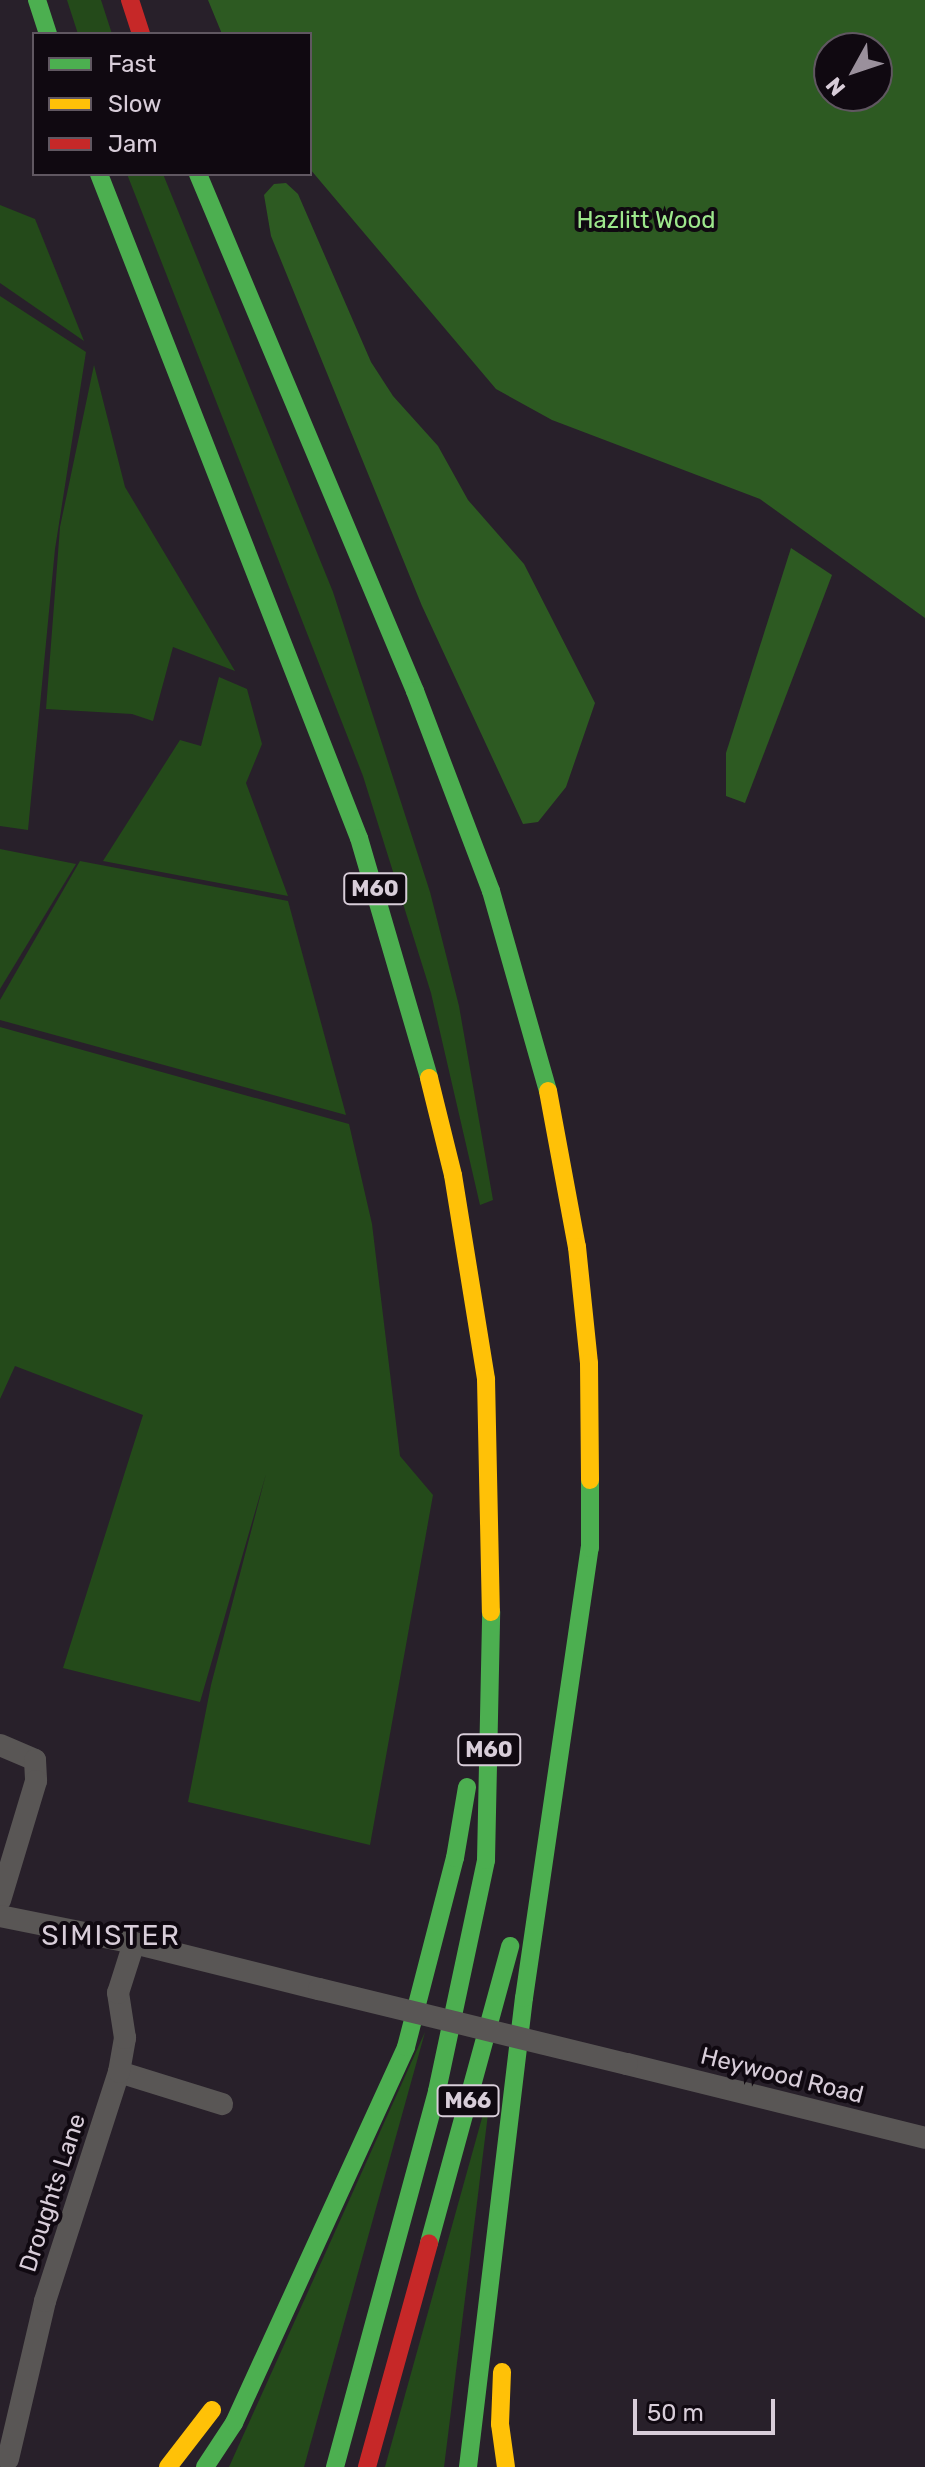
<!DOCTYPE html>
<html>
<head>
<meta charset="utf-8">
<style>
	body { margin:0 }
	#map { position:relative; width:925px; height:2467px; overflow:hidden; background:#28202a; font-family:Rubik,sans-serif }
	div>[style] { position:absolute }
	.green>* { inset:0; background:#244a1a }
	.forest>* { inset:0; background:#2d5a22 }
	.street>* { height:22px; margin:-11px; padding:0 11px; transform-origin:11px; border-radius:11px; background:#595655 }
	.fast>* { height:18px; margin:-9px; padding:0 9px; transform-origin:9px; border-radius:9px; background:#4caf50 }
	.slow>* { height:18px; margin:-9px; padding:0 9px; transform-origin:9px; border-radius:9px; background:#ffc107 }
	.jam>* { height:18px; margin:-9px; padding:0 9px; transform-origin:9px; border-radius:9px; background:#c62828 }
	.street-bridge>* { height:22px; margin:-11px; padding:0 11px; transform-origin:11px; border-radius:11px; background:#595655 }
	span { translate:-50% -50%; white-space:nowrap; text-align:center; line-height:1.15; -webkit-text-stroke:8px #100911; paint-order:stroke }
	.shield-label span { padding:2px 6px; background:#100911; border:2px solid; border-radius:6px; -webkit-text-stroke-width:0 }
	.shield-label { font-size:22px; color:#d8cdd9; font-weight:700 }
	.park-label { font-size:24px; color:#9de78c }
	.street-label { font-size:24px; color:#d8cdd9 }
	.quarter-label { font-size:28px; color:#d8cdd9; letter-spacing:2px }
	.legend { position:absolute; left:32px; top:32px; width:280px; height:144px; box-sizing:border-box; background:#100911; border:2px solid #605761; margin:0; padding:10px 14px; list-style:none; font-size:24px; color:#d8cdd9 }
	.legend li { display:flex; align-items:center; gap:16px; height:40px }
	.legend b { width:40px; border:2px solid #605761 }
	.north { position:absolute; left:813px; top:32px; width:80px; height:80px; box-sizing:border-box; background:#100911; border:2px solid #605761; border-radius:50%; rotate:230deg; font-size:22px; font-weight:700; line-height:32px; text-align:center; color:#d8cdd9 }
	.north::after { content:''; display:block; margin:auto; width:28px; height:36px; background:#9a909c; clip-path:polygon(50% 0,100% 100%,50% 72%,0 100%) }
	.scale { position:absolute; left:633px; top:2399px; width:142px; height:36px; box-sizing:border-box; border:4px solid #d8cdd9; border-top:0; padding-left:10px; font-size:24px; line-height:28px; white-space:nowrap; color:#d8cdd9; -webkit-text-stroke:6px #100911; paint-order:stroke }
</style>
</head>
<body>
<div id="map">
	<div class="green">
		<i style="clip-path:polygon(67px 0,101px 0,112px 34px,78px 34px)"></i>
		<i style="clip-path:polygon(127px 174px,163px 174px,333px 592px,430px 892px,459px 1006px,493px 1200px,480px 1205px,431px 993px,363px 776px)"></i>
		<i style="clip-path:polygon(0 205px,35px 219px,84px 341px,0 283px)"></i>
		<i style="clip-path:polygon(0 296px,86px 352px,55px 549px,28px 830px,0 826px)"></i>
		<i style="clip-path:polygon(94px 365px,125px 487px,235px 671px,173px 647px,153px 721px,132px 714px,46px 709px,60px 527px)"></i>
		<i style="clip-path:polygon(219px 677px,247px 689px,262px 744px,246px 783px,288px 896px,103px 861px,180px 740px,201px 746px)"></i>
		<i style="clip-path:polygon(0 849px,76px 864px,0 989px)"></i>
		<i style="clip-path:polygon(80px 861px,288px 901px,346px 1115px,0 1020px,0 1000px)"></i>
		<i style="clip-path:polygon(0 1027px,349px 1124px,372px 1224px,400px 1456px,433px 1495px,370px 1845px,188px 1802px,211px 1685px,266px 1474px,200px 1702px,63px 1668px,143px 1415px,15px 1366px,0 1399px)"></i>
		<i style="clip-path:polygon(425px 2032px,304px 2467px,229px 2467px)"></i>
		<i style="clip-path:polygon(492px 2082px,444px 2467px,385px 2467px)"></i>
	</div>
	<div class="forest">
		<i style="clip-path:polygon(evenodd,208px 0,925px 0,925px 618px,760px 499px,552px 420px,496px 389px,310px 169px,310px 34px,222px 34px,208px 0,829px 48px,877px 48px,877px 96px,829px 96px,829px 48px)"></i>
		<i style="clip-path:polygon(286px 183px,298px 194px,371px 362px,393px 396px,438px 446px,468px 500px,524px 564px,595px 703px,566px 787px,538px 822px,523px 824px,422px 606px,271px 236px,264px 195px,274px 184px)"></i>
		<i style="clip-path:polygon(791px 548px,832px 575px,745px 803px,726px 796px,726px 753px)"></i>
	</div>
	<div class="street">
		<i style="left:0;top:1745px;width:38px;rotate:23deg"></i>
		<i style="left:35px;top:1760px;width:21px;rotate:87deg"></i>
		<i style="left:36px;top:1781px;width:124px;rotate:106.8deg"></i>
		<i style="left:0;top:1916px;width:137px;rotate:11.4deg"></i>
		<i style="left:134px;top:1943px;width:191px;rotate:14deg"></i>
		<i style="left:627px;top:2064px;width:307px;rotate:13.9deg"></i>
		<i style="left:119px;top:2072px;width:108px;rotate:17.3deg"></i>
		<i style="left:8px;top:2459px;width:162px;rotate:-76.8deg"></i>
		<i style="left:45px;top:2301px;width:241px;rotate:-72.1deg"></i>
		<i style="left:119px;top:2072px;width:35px;rotate:-80deg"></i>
		<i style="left:125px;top:2038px;width:46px;rotate:-98.8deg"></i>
		<i style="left:118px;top:1993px;width:52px;rotate:-72.3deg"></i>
	</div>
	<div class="fast">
		<i style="left:37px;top:0;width:36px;rotate:72deg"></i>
		<i style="left:99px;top:174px;width:713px;rotate:68.62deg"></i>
		<i style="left:359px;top:838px;width:250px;rotate:73.7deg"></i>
		<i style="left:198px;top:174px;width:561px;rotate:67.23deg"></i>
		<i style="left:415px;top:691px;width:214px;rotate:69.2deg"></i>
		<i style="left:491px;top:891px;width:208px;rotate:74.1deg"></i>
		<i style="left:429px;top:2243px;width:308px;rotate:-74.7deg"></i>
		<i style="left:205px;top:2467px;width:53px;rotate:-56.6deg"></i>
		<i style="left:234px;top:2423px;width:413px;rotate:-65.4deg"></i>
		<i style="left:406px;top:2047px;width:195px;rotate:-75.5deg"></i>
		<i style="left:455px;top:1858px;width:72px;rotate:-80.4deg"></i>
		<i style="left:335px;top:2467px;width:390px;rotate:-74.8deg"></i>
		<i style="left:437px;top:2091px;width:236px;rotate:-78deg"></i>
		<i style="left:486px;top:1860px;width:248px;rotate:-88.8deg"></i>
		<i style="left:468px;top:2467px;width:472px;rotate:-83.2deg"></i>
		<i style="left:524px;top:1998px;width:455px;rotate:-81.7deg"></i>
		<i style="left:590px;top:1548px;width:68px;rotate:-90deg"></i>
	</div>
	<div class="slow">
		<i style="left:429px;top:1078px;width:100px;rotate:76.1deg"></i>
		<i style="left:453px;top:1175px;width:207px;rotate:80.8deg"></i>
		<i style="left:486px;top:1379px;width:233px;rotate:88.8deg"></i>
		<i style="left:548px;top:1091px;width:159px;rotate:79.5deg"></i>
		<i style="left:577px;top:1247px;width:117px;rotate:84.1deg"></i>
		<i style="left:589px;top:1363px;width:117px;rotate:89.5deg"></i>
		<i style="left:502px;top:2372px;width:52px;rotate:92.2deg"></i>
		<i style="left:500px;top:2424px;width:43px;rotate:82.1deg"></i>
		<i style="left:168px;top:2467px;width:72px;rotate:-52.3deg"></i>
	</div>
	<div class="jam">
		<i style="left:130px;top:0;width:36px;rotate:72deg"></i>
		<i style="left:367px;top:2467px;width:232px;rotate:-74.5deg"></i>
	</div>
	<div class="street-bridge">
		<i style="left:319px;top:1989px;width:317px;rotate:13.7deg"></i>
	</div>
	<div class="shield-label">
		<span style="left:375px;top:889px">M60</span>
		<span style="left:489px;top:1750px">M60</span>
		<span style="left:468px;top:2101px">M66</span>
	</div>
	<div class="park-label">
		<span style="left:646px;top:221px">Hazlitt Wood</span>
	</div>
	<div class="street-label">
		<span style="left:782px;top:2076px;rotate:14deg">Heywood Road</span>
		<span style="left:53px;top:2193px;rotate:-72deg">Droughts Lane</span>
	</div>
	<div class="quarter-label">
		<span style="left:111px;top:1936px">SIMISTER</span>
	</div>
	<ul class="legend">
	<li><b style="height:10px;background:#4caf50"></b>Fast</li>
	<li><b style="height:10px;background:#ffc107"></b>Slow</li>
	<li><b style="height:10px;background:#c62828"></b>Jam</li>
	</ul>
	<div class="north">N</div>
	<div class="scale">50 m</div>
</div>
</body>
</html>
